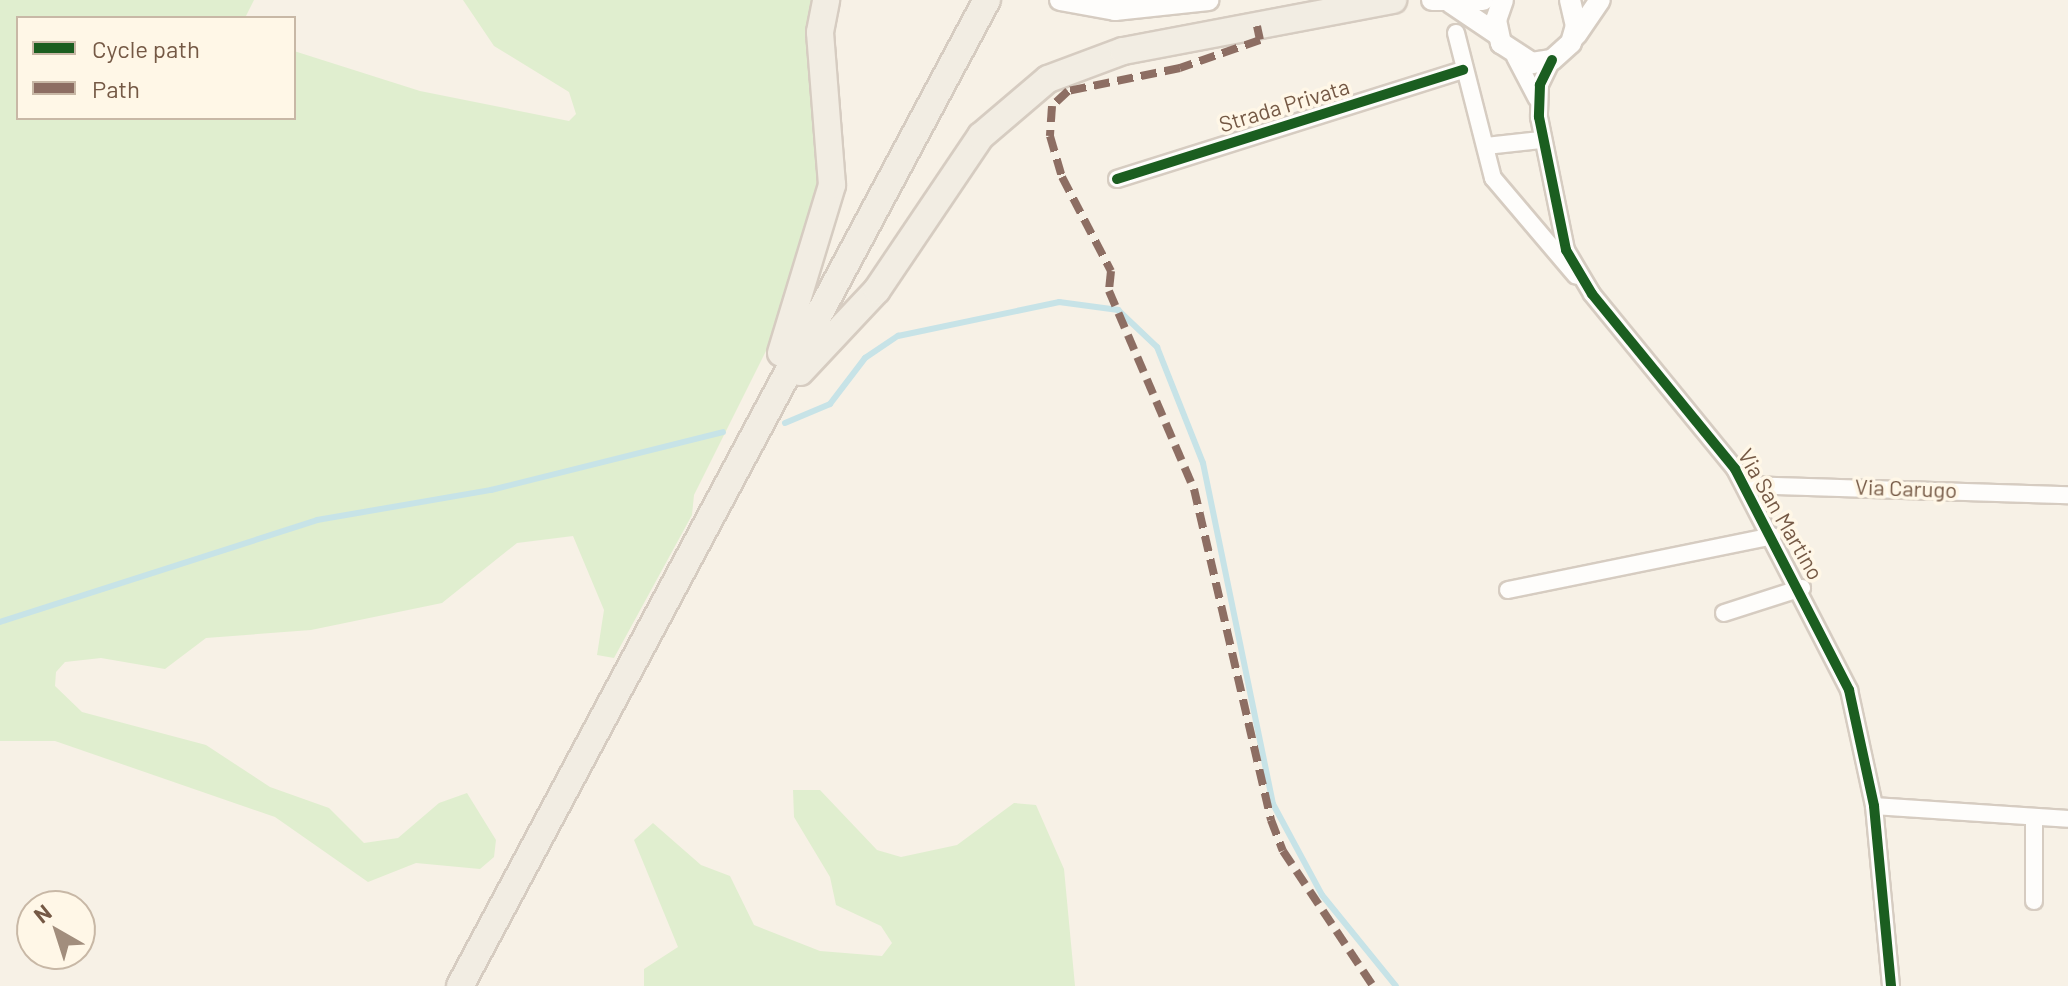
<!DOCTYPE html>
<html>
<head>
<meta charset="utf-8">
<style>
	body { margin:0 }
	#map { position:relative; width:2068px; height:986px; overflow:hidden; background:#f7f1e6; font-family:Barlow,sans-serif }
	div>[style] { position:absolute }
	.green>* { inset:0; background:#e0eecf }
	.stream>* { height:6px; margin:-3px; padding:0 3px; transform-origin:3px; border-radius:3px; background:#c7e3e7 }
	.roads { filter:drop-shadow(2px 0 #d6ccc1) drop-shadow(-2px 0 #d6ccc1) drop-shadow(0 2px #d6ccc1) drop-shadow(0 -2px #d6ccc1) }
	.minor>* { height:16px; margin:-8px; padding:0 8px; transform-origin:8px; border-radius:8px; background:#fefdfb }
	.tertiary>* { height:20px; margin:-10px; padding:0 10px; transform-origin:10px; border-radius:10px; background:#fefdfb }
	.primary>* { height:26px; margin:-13px; padding:0 13px; transform-origin:13px; border-radius:13px; background:#f2ede3 }
	.quiet>* { height:8px; margin-top:-4px; transform-origin:0; background:repeating-linear-gradient(90deg,#8d6e63 0 16px,transparent 0 24px) }
	.cycleway>* { height:10px; margin:-5px; padding:0 5px; transform-origin:5px; border-radius:5px; background:#1b5e20 }
	span { translate:-50% -50%; white-space:nowrap; text-align:center; line-height:1.15; -webkit-text-stroke:7px #fff7e7; paint-order:stroke }
	.street-label { font-size:22px; color:#755945 }
	.legend { position:absolute; left:16px; top:16px; width:280px; height:104px; box-sizing:border-box; background:#fff7e7; border:2px solid #c8b8a6; margin:0; padding:10px 14px; list-style:none; font-size:24px; color:#755945 }
	.legend li { display:flex; align-items:center; gap:16px; height:40px }
	.legend b { width:40px; border:2px solid #c8b8a6 }
	.north { position:absolute; left:16px; top:890px; width:80px; height:80px; box-sizing:border-box; background:#fff7e7; border:2px solid #c8b8a6; border-radius:50%; rotate:321deg; font-size:22px; font-weight:700; line-height:32px; text-align:center; color:#755945 }
	.north::after { content:''; display:block; margin:auto; width:28px; height:36px; background:#a28e7d; clip-path:polygon(50% 0,100% 100%,50% 72%,0 100%) }
</style>
</head>
<body>
<div id="map">
	<div class="green">
		<i style="clip-path:polygon(0 0,254px 0,245px 18px,18px 18px,18px 118px,294px 118px,294px 51px,420px 91px,569px 121px,576px 114px,569px 92px,494px 46px,463px 0,819px 0,827px 167px,776px 331px,694px 495px,692px 515px,614px 658px,597px 655px,604px 610px,573px 536px,517px 543px,442px 603px,311px 630px,206px 638px,165px 669px,101px 658px,65px 662px,56px 672px,55px 686px,82px 712px,206px 745px,270px 787px,329px 808px,364px 843px,398px 838px,439px 803px,467px 793px,496px 840px,494px 857px,480px 869px,416px 863px,368px 882px,275px 817px,55px 741px,0 741px)"></i>
		<i style="clip-path:polygon(793px 790px,820px 790px,877px 850px,901px 857px,957px 845px,1014px 803px,1036px 805px,1064px 869px,1075px 986px,644px 986px,644px 969px,678px 947px,634px 840px,653px 823px,701px 865px,730px 876px,754px 925px,820px 951px,882px 956px,892px 943px,881px 926px,836px 905px,830px 877px,794px 817px)"></i>
	</div>
	<div class="stream">
		<i style="left:785px;top:423px;width:49px;rotate:-22.9deg"></i>
		<i style="left:830px;top:404px;width:58px;rotate:-52.7deg"></i>
		<i style="left:865px;top:358px;width:40px;rotate:-34deg"></i>
		<i style="left:898px;top:336px;width:165px;rotate:-11.9deg"></i>
		<i style="left:1059px;top:302px;width:60px;rotate:7.7deg"></i>
		<i style="left:1118px;top:310px;width:54px;rotate:43.5deg"></i>
		<i style="left:1157px;top:347px;width:125px;rotate:68.4deg"></i>
		<i style="left:1203px;top:463px;width:348px;rotate:78.4deg"></i>
		<i style="left:1273px;top:804px;width:103px;rotate:61.7deg"></i>
		<i style="left:1322px;top:895px;width:117px;rotate:50.9deg"></i>
		<i style="left:0;top:622px;width:333px;rotate:-17.8deg"></i>
		<i style="left:317px;top:520px;width:177px;rotate:-9.8deg"></i>
		<i style="left:491px;top:490px;width:239px;rotate:-14deg"></i>
	</div>
	<div class="roads">
		<div class="minor">
			<i style="left:1456px;top:33px;width:150px;rotate:75.7deg"></i>
			<i style="left:1493px;top:178px;width:128px;rotate:49.7deg"></i>
			<i style="left:1515px;top:57px;width:47px;rotate:62.4deg"></i>
			<i style="left:1552px;top:60px;width:28px;rotate:116deg"></i>
			<i style="left:1540px;top:85px;width:32px;rotate:92deg"></i>
			<i style="left:1539px;top:117px;width:136px;rotate:78.5deg"></i>
			<i style="left:1566px;top:250px;width:51px;rotate:59.4deg"></i>
			<i style="left:1592px;top:294px;width:226px;rotate:50.7deg"></i>
			<i style="left:1735px;top:469px;width:249px;rotate:62.7deg"></i>
			<i style="left:1849px;top:690px;width:119px;rotate:77.8deg"></i>
			<i style="left:1874px;top:806px;width:181px;rotate:84.6deg"></i>
			<i style="left:1486px;top:146px;width:55px;rotate:-6.2deg"></i>
			<i style="left:1117px;top:179px;width:363px;rotate:-17.5deg"></i>
			<i style="left:1745px;top:485px;width:323px;rotate:1.8deg"></i>
			<i style="left:1508px;top:590px;width:270px;rotate:-11.5deg"></i>
			<i style="left:1724px;top:613px;width:82px;rotate:-17.8deg"></i>
			<i style="left:1874px;top:806px;width:194px;rotate:3.8deg"></i>
			<i style="left:2034px;top:818px;width:83px;rotate:90deg"></i>
		</div>
		<div class="tertiary">
			<i style="left:1060px;top:0;width:56px;rotate:10.3deg"></i>
			<i style="left:1115px;top:10px;width:94px;rotate:-6.1deg"></i>
			<i style="left:1432px;top:0;width:51px"></i>
			<i style="left:1503px;top:0;width:21px;rotate:109deg"></i>
			<i style="left:1496px;top:20px;width:24px;rotate:78deg"></i>
			<i style="left:1501px;top:43px;width:37px;rotate:33deg"></i>
			<i style="left:1532px;top:63px;width:20px;rotate:-9deg"></i>
			<i style="left:1552px;top:60px;width:25px;rotate:-42deg"></i>
			<i style="left:1571px;top:43px;width:18px;rotate:-74deg"></i>
			<i style="left:1576px;top:26px;width:27px;rotate:-103deg"></i>
			<i style="left:1451px;top:3px;width:55px;rotate:34deg"></i>
			<i style="left:1576px;top:35px;width:42px;rotate:-55.6deg"></i>
		</div>
		<div class="primary">
			<i style="left:781px;top:353px;width:176px;rotate:-73.1deg"></i>
			<i style="left:832px;top:185px;width:153px;rotate:-94.5deg"></i>
			<i style="left:820px;top:32px;width:33px;rotate:-79deg"></i>
			<i style="left:800px;top:372px;width:112px;rotate:-46.8deg"></i>
			<i style="left:877px;top:290px;width:186px;rotate:-56deg"></i>
			<i style="left:981px;top:136px;width:88px;rotate:-40.4deg"></i>
			<i style="left:1048px;top:79px;width:80px;rotate:-20.5deg"></i>
			<i style="left:1123px;top:51px;width:275px;rotate:-10.7deg"></i>
			<i style="left:460px;top:986px;width:1118px;rotate:-61.88deg"></i>
		</div>
	</div>
	<div class="quiet">
		<i style="left:1257px;top:26px;width:14px;rotate:78deg"></i>
		<i style="left:1260px;top:40px;width:85px;rotate:160.7deg"></i>
		<i style="left:1180px;top:68px;width:114px;rotate:168.4deg"></i>
		<i style="left:1068px;top:91px;width:22px;rotate:137deg"></i>
		<i style="left:1052px;top:106px;width:30px;rotate:94deg"></i>
		<i style="left:1050px;top:136px;width:43px;rotate:73.7deg"></i>
		<i style="left:1062px;top:177px;width:106px;rotate:62.5deg"></i>
		<i style="left:1111px;top:271px;width:20px;rotate:96deg"></i>
		<i style="left:1109px;top:291px;width:215px;rotate:66.8deg"></i>
		<i style="left:1194px;top:489px;width:340px;rotate:76.9deg"></i>
		<i style="left:1271px;top:820px;width:33px;rotate:69deg"></i>
		<i style="left:1283px;top:851px;width:162px;rotate:56.3deg"></i>
	</div>
	<div class="cycleway">
		<i style="left:1552px;top:60px;width:28px;rotate:116deg"></i>
		<i style="left:1540px;top:85px;width:32px;rotate:92deg"></i>
		<i style="left:1539px;top:117px;width:136px;rotate:78.5deg"></i>
		<i style="left:1566px;top:250px;width:51px;rotate:59.4deg"></i>
		<i style="left:1592px;top:294px;width:226px;rotate:50.7deg"></i>
		<i style="left:1735px;top:469px;width:249px;rotate:62.7deg"></i>
		<i style="left:1849px;top:690px;width:119px;rotate:77.8deg"></i>
		<i style="left:1874px;top:806px;width:181px;rotate:84.6deg"></i>
		<i style="left:1117px;top:179px;width:363px;rotate:-17.5deg"></i>
	</div>
	<div class="street-label">
		<span style="left:1284px;top:105px;rotate:-17deg">Strada Privata</span>
		<span style="left:1906px;top:488px;rotate:2deg">Via Carugo</span>
		<span style="left:1781px;top:514px;rotate:60deg">Via San Martino</span>
	</div>
	<ul class="legend">
	<li><b style="height:10px;background:#1b5e20"></b>Cycle path</li>
	<li><b style="height:10px;background:#8d6e63"></b>Path</li>
	</ul>
	<div class="north">N</div>
</div>
</body>
</html>
